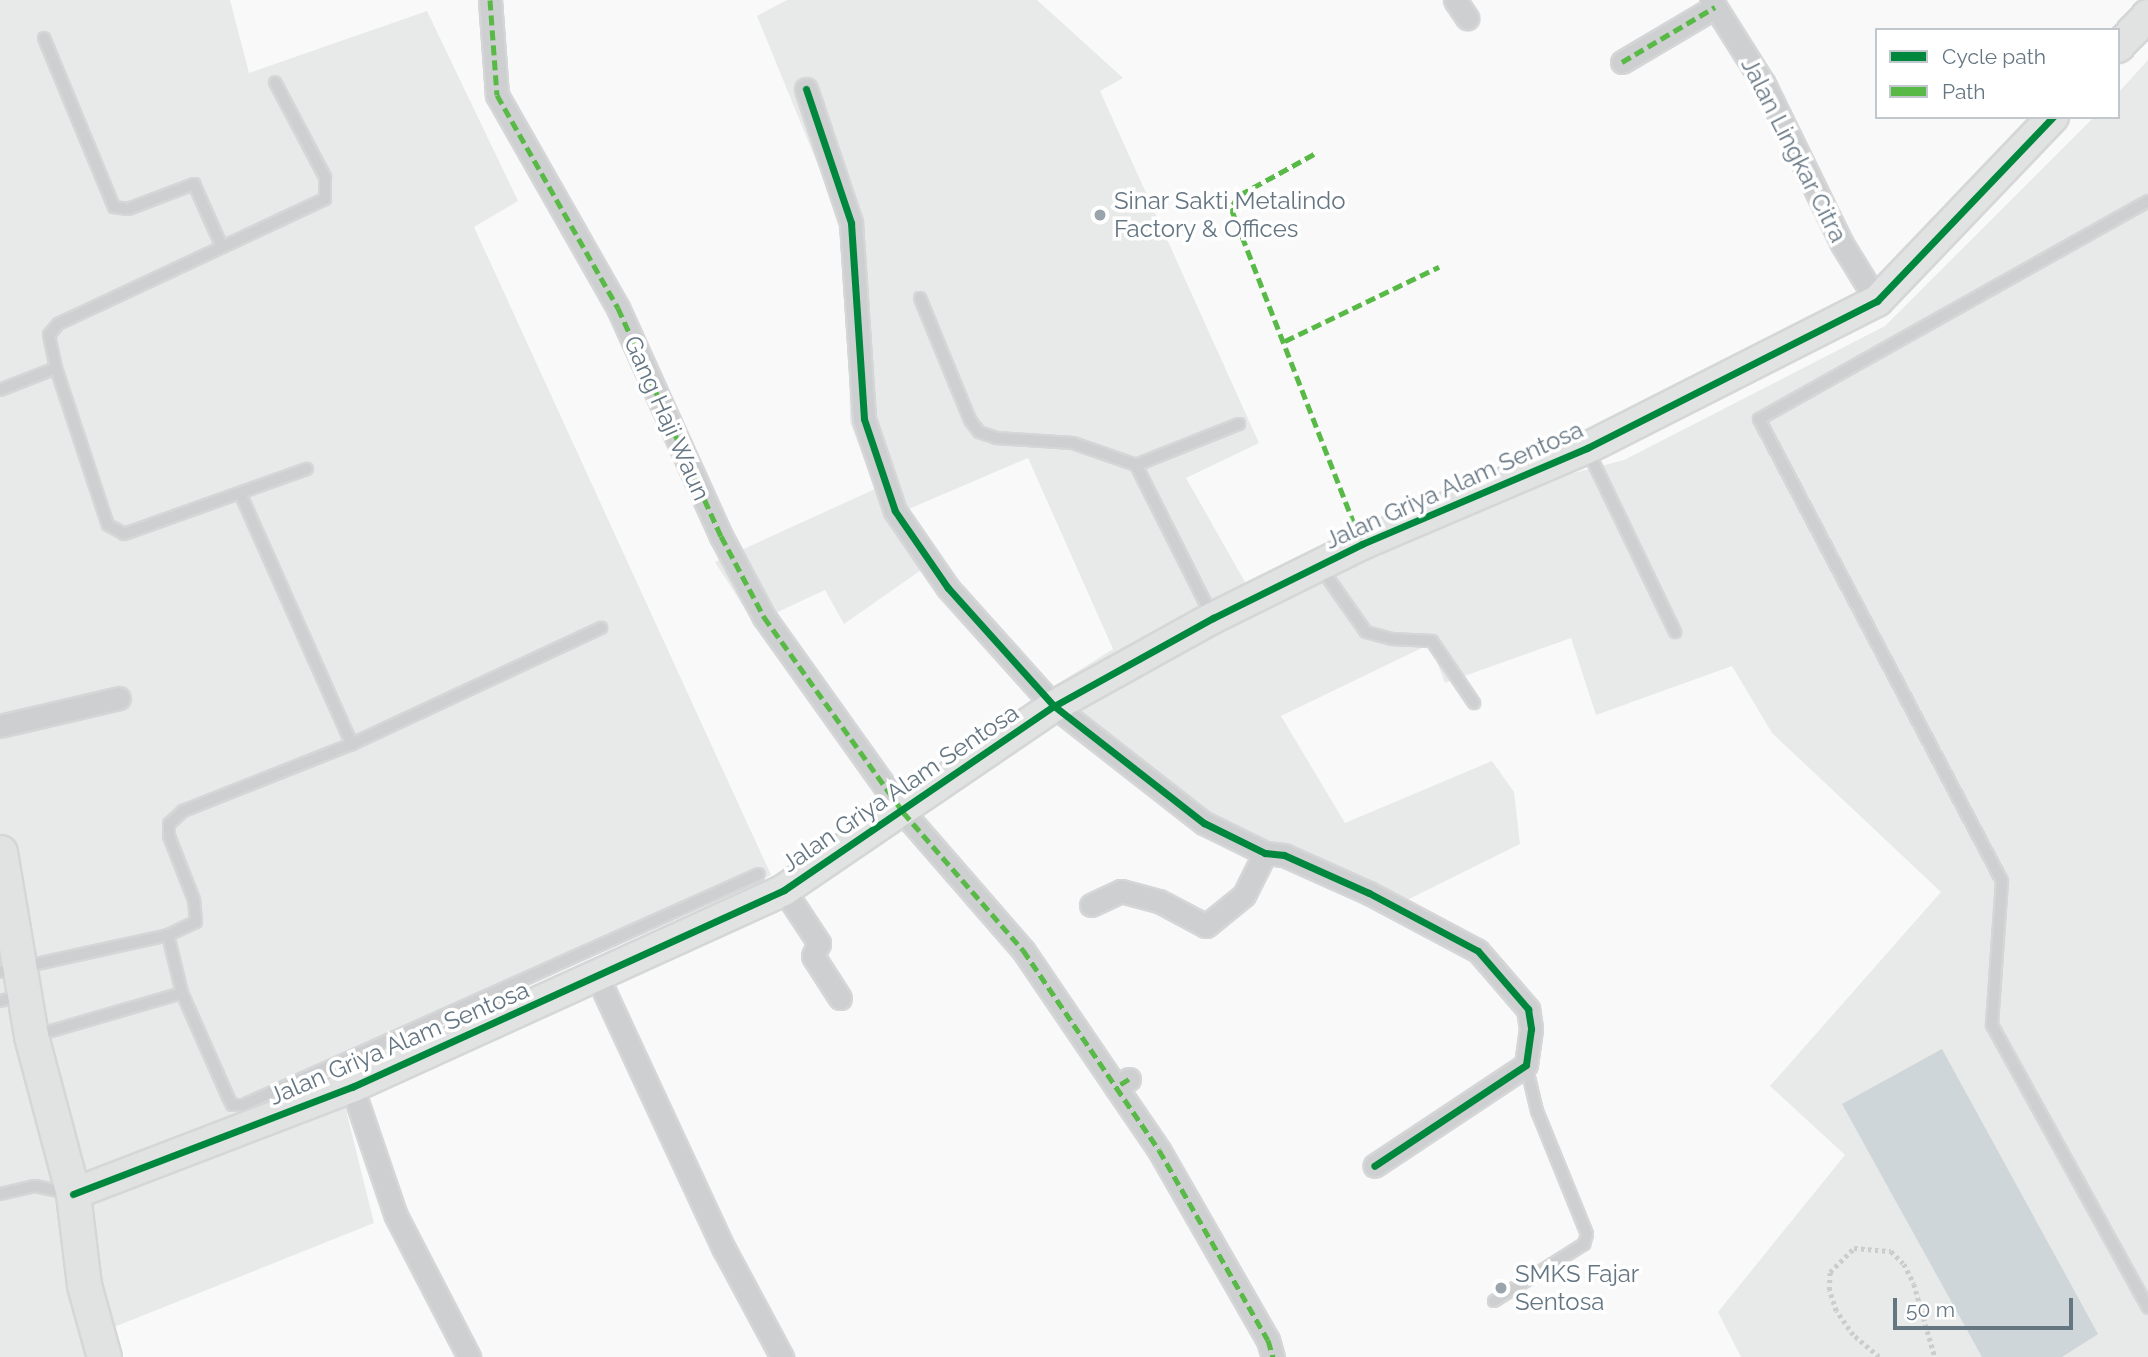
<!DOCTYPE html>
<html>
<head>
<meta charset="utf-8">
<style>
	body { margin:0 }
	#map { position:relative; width:2148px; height:1357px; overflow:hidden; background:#f9f9f9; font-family:Raleway,sans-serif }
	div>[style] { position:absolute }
	.built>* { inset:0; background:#e8e9e9 }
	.water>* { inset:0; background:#ced6d9 }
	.path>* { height:4.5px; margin-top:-2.25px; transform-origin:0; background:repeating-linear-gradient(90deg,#cbcccd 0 3.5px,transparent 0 7px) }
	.roads { filter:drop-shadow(2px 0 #d5d6d7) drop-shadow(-2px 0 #d5d6d7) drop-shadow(0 2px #d5d6d7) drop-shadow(0 -2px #d5d6d7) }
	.lane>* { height:10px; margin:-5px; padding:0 5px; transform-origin:5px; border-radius:5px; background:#cecfd0 }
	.street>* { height:21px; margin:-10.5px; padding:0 10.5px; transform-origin:10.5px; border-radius:10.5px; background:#cecfd0 }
	.secondary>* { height:30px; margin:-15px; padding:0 15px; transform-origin:15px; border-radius:15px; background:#e1e2e2 }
	.primary>* { height:33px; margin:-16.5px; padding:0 16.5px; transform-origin:16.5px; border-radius:16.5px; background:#e1e2e2 }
	.quiet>* { height:5px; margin-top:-2.5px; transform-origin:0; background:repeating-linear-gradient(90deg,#58b947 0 10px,transparent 0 15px) }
	.cycleway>* { height:7px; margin:-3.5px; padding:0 3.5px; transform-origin:3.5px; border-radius:3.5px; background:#00873e }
	.dots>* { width:19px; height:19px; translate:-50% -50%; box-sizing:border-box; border:4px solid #fff; border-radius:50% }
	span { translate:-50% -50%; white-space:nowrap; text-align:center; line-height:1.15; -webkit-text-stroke:7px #fff; paint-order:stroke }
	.street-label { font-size:24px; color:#657683 }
	.poi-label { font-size:24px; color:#657683 }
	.left { translate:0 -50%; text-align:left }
	.legend { position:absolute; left:1875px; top:28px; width:245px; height:91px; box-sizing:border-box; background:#fff; border:2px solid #c1c8cd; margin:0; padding:9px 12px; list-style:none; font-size:21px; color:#657683 }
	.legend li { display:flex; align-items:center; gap:14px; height:35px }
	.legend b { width:35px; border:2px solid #c1c8cd }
	.scale { position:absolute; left:1893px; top:1298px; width:180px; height:32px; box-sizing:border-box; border:4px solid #657683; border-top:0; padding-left:9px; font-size:21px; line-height:24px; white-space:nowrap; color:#657683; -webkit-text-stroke:5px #fff; paint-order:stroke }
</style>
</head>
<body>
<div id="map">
	<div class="built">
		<i style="clip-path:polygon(0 0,230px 0,249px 73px,427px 11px,518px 201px,474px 227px,771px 875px,337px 1074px,374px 1223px,109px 1329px,116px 1357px,0 1357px)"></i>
		<i style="clip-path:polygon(787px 0,1037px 0,1123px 78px,1100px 91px,1259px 443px,1186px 478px,1258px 605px,1539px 482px,1624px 460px,1885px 326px,2094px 117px,2118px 117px,2118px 93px,2148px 60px,2148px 1357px,1741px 1357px,1718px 1312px,1845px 1155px,1770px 1086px,1941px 892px,1772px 733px,1732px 666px,1596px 715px,1571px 638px,1445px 683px,1430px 644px,1281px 716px,1345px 823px,1492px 761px,1514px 792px,1520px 844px,1407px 900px,1384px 904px,1291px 852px,1211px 839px,1032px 700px,1113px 649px,1028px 458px,890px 517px,924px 568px,844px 624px,825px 590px,754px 623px,715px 562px,875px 489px,850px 422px,847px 236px,757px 16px)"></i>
	</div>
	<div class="water">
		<i style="clip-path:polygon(1942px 1049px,2098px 1334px,2062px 1357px,1982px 1357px,1842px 1104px)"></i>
	</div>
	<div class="path">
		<i style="left:1879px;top:1357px;width:34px;rotate:-140deg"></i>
		<i style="left:1853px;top:1335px;width:29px;rotate:-125deg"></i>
		<i style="left:1836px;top:1311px;width:22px;rotate:-108deg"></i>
		<i style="left:1829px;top:1290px;width:18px;rotate:-87deg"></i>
		<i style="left:1830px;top:1272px;width:34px;rotate:-45deg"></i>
		<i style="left:1854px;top:1248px;width:37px;rotate:5deg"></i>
		<i style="left:1891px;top:1251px;width:18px;rotate:45deg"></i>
		<i style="left:1904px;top:1264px;width:22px;rotate:63deg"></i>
		<i style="left:1914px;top:1284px;width:76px;rotate:74deg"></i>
	</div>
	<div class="roads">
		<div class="lane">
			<i style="left:44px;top:38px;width:183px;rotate:67.5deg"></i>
			<i style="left:114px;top:207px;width:14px;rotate:8deg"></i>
			<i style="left:128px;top:209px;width:71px;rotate:-20.7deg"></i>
			<i style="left:194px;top:184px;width:69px;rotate:66deg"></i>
			<i style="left:2148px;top:201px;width:446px;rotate:150.7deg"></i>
			<i style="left:1759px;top:419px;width:522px;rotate:62.26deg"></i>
			<i style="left:2002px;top:881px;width:144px;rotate:94deg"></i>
			<i style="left:1992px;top:1025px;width:323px;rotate:61.1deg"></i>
			<i style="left:920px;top:298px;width:132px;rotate:67.7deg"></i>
			<i style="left:970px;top:420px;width:15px;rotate:53deg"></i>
			<i style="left:979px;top:432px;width:18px;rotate:19deg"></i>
			<i style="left:996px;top:438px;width:77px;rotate:3.7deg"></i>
			<i style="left:1073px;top:443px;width:67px;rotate:19.2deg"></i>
			<i style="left:1136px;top:465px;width:169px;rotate:63.3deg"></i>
			<i style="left:56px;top:368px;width:34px;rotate:-102deg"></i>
			<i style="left:49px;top:335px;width:14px;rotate:-51deg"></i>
			<i style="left:58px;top:324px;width:295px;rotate:-25.1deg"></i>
			<i style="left:325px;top:199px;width:22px;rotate:-90deg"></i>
			<i style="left:325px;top:177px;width:107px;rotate:-117.8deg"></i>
			<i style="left:0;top:390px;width:60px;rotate:-21.4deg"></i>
			<i style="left:56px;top:368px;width:165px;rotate:71.7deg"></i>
			<i style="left:108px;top:525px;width:18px;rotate:29deg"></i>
			<i style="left:124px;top:534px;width:194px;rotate:-19.6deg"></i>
			<i style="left:1588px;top:451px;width:201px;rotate:64.3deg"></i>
			<i style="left:1136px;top:465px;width:111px;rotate:-21.7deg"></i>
			<i style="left:240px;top:493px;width:275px;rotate:66deg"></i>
			<i style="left:1321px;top:568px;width:78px;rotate:54.9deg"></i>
			<i style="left:1366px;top:632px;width:27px;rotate:15deg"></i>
			<i style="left:1392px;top:639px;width:40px;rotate:2.9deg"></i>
			<i style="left:1432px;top:641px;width:75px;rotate:55.9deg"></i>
			<i style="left:168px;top:935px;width:60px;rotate:76.4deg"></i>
			<i style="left:182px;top:993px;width:114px;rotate:66.1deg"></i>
			<i style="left:228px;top:1097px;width:9px;rotate:63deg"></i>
			<i style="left:232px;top:1105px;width:11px"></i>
			<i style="left:243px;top:1105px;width:565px;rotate:-24.12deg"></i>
			<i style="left:0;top:972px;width:172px;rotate:-12.4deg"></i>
			<i style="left:168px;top:935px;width:31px;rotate:-25deg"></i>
			<i style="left:196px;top:922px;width:22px;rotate:-95deg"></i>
			<i style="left:194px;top:900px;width:69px;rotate:-111.3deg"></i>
			<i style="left:169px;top:836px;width:12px;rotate:-90deg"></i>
			<i style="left:169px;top:824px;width:19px;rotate:-43deg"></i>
			<i style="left:183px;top:811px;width:182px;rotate:-21.6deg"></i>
			<i style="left:352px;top:744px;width:275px;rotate:-25deg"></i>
			<i style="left:0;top:1001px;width:21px;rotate:-14deg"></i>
			<i style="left:34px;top:1036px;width:154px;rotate:-16.2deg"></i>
			<i style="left:0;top:1194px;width:36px;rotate:-13deg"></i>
			<i style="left:35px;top:1186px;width:35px;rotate:12deg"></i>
			<i style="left:1494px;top:1301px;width:107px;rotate:-32.3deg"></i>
			<i style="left:1584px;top:1244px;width:10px;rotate:-73deg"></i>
			<i style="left:1587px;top:1234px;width:133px;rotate:-112.1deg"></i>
			<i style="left:1537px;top:1111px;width:47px;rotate:-103.4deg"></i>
		</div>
		<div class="street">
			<i style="left:490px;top:0;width:95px;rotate:85.8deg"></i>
			<i style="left:497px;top:95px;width:245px;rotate:60.4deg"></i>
			<i style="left:618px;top:308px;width:250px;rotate:65.7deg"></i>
			<i style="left:721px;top:536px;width:92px;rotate:62deg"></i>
			<i style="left:764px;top:617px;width:239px;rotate:54.5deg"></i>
			<i style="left:903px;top:812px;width:183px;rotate:49deg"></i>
			<i style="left:1023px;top:950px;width:166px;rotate:55.8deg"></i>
			<i style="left:1455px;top:0;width:22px;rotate:56deg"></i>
			<i style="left:1711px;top:0;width:99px;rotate:57.8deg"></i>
			<i style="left:1764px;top:84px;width:178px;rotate:64deg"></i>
			<i style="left:1842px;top:244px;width:67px;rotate:58.4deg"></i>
			<i style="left:1622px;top:62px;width:108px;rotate:-30.6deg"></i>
			<i style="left:806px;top:89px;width:141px;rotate:71.4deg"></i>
			<i style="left:851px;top:223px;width:196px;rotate:86.2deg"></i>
			<i style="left:864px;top:419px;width:97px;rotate:71.4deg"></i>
			<i style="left:895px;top:511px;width:93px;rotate:55.5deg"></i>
			<i style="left:948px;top:588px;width:159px;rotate:48.1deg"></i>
			<i style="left:1054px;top:706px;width:190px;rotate:38deg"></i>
			<i style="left:1204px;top:823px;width:68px;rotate:26.2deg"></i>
			<i style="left:1265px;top:853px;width:19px;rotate:6deg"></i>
			<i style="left:1284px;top:855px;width:93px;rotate:24.1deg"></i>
			<i style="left:1369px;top:893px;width:123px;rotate:28deg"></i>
			<i style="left:1478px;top:951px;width:77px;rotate:49.2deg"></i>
			<i style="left:1528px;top:1009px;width:20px;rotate:81deg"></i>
			<i style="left:1531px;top:1029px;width:36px;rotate:98deg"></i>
			<i style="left:1526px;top:1065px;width:182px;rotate:146.4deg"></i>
			<i style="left:0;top:726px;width:122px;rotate:-13.2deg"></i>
			<i style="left:784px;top:890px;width:64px;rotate:56.6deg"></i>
			<i style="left:819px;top:943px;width:14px;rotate:115deg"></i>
			<i style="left:813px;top:956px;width:50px;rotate:57.3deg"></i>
			<i style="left:1091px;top:905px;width:33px;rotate:-25deg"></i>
			<i style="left:1121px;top:891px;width:39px;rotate:15deg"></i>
			<i style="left:1159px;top:901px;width:53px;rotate:28deg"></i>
			<i style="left:1206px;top:926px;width:49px;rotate:-39.2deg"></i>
			<i style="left:1244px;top:895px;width:47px;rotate:-63.4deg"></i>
			<i style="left:598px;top:978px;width:299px;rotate:65.1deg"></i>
			<i style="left:724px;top:1249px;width:123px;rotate:61.8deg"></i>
			<i style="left:1129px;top:1079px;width:15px;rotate:148deg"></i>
			<i style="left:1116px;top:1087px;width:76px;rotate:55.7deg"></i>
			<i style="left:1159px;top:1150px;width:219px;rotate:60.2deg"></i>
			<i style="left:1268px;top:1340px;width:18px;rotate:74deg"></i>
			<i style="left:352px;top:1087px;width:136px;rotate:71.2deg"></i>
			<i style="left:396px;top:1216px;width:159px;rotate:62.6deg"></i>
		</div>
		<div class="secondary">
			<i style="left:2118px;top:47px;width:44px;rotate:-46.8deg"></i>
			<i style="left:73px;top:1194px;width:299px;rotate:-21deg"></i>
			<i style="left:352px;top:1087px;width:475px;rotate:-24.5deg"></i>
			<i style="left:784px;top:890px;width:327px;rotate:-34.3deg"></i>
			<i style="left:1054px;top:706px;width:182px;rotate:-29deg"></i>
			<i style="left:1213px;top:618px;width:166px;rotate:-26.4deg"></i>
			<i style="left:1362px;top:544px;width:245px;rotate:-23.1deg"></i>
			<i style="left:1587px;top:448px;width:325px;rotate:-26.9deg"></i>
			<i style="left:1877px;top:301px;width:255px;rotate:-46.3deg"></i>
		</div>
		<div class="primary">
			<i style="left:0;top:852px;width:187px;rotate:80.4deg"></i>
			<i style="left:31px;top:1036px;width:163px;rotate:75.1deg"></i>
			<i style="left:73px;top:1194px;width:92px;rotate:83.1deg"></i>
			<i style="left:84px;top:1285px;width:75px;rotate:74.5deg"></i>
		</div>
	</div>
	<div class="quiet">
		<i style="left:490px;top:0;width:95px;rotate:85.8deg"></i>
		<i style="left:497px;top:95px;width:245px;rotate:60.4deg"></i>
		<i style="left:618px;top:308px;width:250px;rotate:65.7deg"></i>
		<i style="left:721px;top:536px;width:92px;rotate:62deg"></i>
		<i style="left:764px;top:617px;width:239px;rotate:54.5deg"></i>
		<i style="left:903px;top:812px;width:183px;rotate:49deg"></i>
		<i style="left:1023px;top:950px;width:166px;rotate:55.8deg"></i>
		<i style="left:1622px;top:62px;width:108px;rotate:-30.6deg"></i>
		<i style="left:1314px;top:154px;width:87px;rotate:151.1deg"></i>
		<i style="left:1238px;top:196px;width:14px;rotate:120deg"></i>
		<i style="left:1231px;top:208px;width:361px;rotate:68.7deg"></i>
		<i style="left:1285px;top:341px;width:171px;rotate:-25.7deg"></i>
		<i style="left:1129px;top:1079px;width:15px;rotate:148deg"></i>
		<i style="left:1116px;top:1087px;width:76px;rotate:55.7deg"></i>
		<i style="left:1159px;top:1150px;width:219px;rotate:60.2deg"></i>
		<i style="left:1268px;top:1340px;width:18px;rotate:74deg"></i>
	</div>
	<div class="cycleway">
		<i style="left:806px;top:89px;width:141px;rotate:71.4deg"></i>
		<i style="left:851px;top:223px;width:196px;rotate:86.2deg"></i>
		<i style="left:864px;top:419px;width:97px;rotate:71.4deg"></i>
		<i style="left:895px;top:511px;width:93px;rotate:55.5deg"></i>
		<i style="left:948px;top:588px;width:159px;rotate:48.1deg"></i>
		<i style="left:1054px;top:706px;width:190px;rotate:38deg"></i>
		<i style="left:1204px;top:823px;width:68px;rotate:26.2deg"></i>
		<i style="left:1265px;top:853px;width:19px;rotate:6deg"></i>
		<i style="left:1284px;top:855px;width:93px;rotate:24.1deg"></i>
		<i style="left:1369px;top:893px;width:123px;rotate:28deg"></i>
		<i style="left:1478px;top:951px;width:77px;rotate:49.2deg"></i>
		<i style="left:1528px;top:1009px;width:20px;rotate:81deg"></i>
		<i style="left:1531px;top:1029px;width:36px;rotate:98deg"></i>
		<i style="left:1526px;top:1065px;width:182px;rotate:146.4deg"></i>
		<i style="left:73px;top:1194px;width:299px;rotate:-21deg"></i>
		<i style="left:352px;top:1087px;width:475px;rotate:-24.5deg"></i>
		<i style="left:784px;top:890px;width:327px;rotate:-34.3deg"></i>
		<i style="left:1054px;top:706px;width:182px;rotate:-29deg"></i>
		<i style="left:1213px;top:618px;width:166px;rotate:-26.4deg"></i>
		<i style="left:1362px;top:544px;width:245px;rotate:-23.1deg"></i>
		<i style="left:1587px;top:448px;width:325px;rotate:-26.9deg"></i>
		<i style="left:1877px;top:301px;width:255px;rotate:-46.3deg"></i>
	</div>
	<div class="dots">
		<i style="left:1100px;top:215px;background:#99a4ac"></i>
		<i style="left:1501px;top:1288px;background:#99a4ac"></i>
	</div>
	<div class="street-label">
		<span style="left:1794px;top:150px;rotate:63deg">Jalan Lingkar Citra</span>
		<span style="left:667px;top:418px;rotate:66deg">Gang Haji Waun</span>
		<span style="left:1454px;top:485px;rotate:-24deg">Jalan Griya Alam Sentosa</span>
		<span style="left:900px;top:788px;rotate:-34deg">Jalan Griya Alam Sentosa</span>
		<span style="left:399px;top:1043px;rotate:-23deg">Jalan Griya Alam Sentosa</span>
	</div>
	<div class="poi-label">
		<span class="left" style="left:1114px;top:215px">Sinar Sakti Metalindo<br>Factory &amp; Offices</span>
		<span class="left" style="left:1515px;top:1288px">SMKS Fajar<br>Sentosa</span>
	</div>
	<ul class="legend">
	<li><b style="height:9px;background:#00873e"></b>Cycle path</li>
	<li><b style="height:9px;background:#58b947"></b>Path</li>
	</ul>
	<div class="scale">50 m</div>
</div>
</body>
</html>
